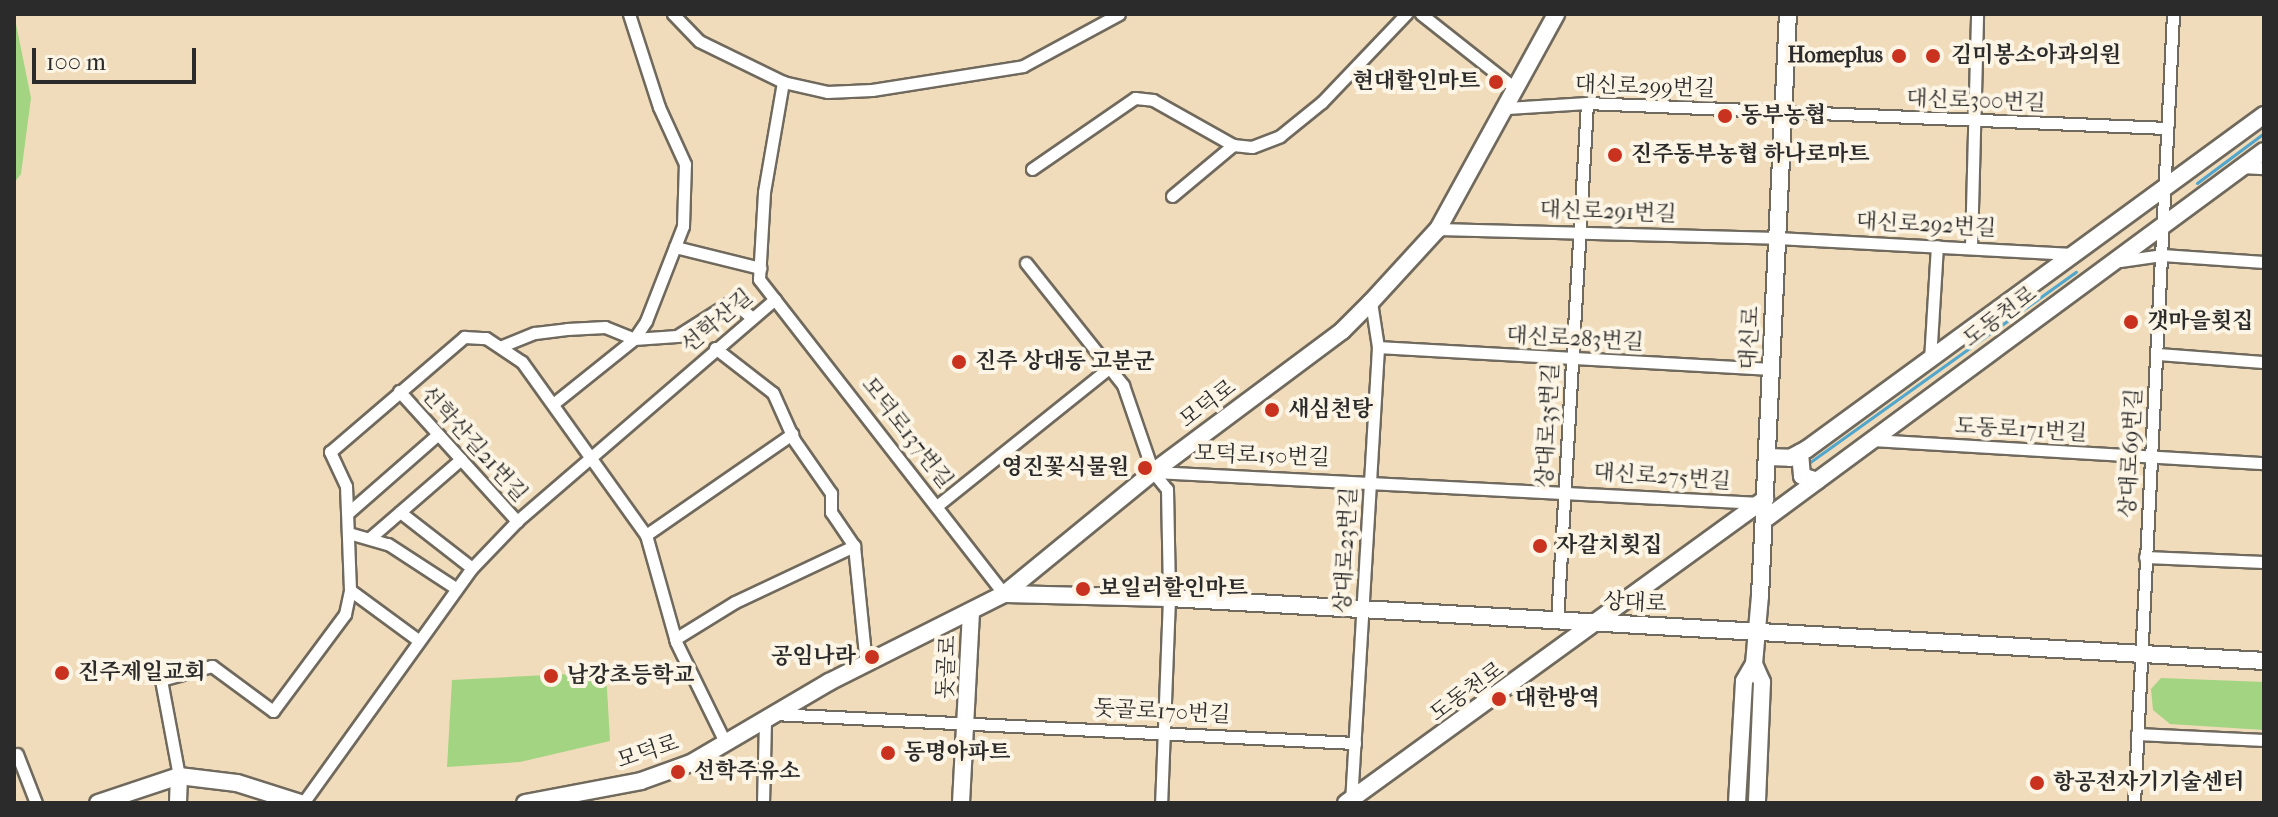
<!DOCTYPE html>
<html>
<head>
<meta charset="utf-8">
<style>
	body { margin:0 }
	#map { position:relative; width:2278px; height:817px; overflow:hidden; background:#f0dcba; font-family:"IM FELL French Canon","Noto Serif KR",serif }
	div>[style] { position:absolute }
	.green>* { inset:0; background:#a3d482 }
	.stream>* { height:3px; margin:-1.5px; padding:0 1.5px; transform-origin:1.5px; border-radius:1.5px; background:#50a6cd }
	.roads { filter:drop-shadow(2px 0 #70695d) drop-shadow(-2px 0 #70695d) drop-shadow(0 2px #70695d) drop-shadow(0 -2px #70695d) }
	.street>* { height:11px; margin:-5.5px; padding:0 5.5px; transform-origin:5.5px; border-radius:5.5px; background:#fff }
	.secondary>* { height:16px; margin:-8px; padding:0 8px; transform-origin:8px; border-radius:8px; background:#fff }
	.dots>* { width:22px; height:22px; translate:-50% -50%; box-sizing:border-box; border:4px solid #fcf5e5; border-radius:50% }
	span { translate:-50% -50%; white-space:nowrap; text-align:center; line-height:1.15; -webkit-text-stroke:8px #fcf5e5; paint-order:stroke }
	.poi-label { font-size:22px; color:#2b2b2b; font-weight:700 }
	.right { translate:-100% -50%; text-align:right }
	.left { translate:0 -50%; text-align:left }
	.street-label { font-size:22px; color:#2b2b2b }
	.frame { position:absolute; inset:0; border:16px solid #2b2b2b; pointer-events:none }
	.scale { position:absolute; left:32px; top:48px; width:164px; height:36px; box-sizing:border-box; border:4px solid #2b2b2b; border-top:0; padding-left:10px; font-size:24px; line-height:28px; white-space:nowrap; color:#2b2b2b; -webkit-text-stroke:6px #fcf5e5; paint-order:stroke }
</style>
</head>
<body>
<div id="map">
	<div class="green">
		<i style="clip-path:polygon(14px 14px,31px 98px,21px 174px,14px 183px)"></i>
		<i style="clip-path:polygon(606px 672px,610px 741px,520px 762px,447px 767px,452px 680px)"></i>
		<i style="clip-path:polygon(2161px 678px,2264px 682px,2264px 730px,2170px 724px,2153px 710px,2151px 689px)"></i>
	</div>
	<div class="stream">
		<i style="left:2197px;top:183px;width:84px;rotate:-36.7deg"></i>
		<i style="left:1806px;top:465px;width:332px;rotate:-35.6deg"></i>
	</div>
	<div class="roads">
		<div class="street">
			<i style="left:673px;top:14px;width:37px;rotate:46deg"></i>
			<i style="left:699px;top:41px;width:93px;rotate:26deg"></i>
			<i style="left:1421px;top:14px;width:121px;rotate:38.3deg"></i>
			<i style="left:1507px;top:108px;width:80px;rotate:-3.6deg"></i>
			<i style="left:1587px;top:103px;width:581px;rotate:2.47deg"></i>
			<i style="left:2242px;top:167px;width:22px;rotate:3deg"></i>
			<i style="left:1032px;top:169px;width:125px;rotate:-34.6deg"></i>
			<i style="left:1135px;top:98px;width:18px;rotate:6deg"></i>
			<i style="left:1153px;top:100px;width:92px;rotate:29.4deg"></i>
			<i style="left:1172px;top:196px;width:80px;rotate:-39.9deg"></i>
			<i style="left:1233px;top:145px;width:19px;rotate:6deg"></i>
			<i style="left:1252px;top:147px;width:30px;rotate:-21deg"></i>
			<i style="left:1280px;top:136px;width:54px;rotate:-39deg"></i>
			<i style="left:1322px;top:102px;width:122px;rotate:-46.3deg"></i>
			<i style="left:1438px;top:229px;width:339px;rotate:1.5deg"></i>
			<i style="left:1777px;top:238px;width:296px;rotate:3.1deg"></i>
			<i style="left:675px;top:247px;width:88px;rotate:13.9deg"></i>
			<i style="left:1971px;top:247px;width:233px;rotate:-88.5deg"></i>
			<i style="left:2120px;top:261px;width:42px;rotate:-8.1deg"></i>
			<i style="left:2162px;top:255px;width:102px;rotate:3.9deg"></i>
			<i style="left:1026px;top:263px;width:156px;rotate:51.5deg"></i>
			<i style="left:1123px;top:385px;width:92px;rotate:71deg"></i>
			<i style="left:1153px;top:472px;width:22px;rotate:51deg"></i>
			<i style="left:1167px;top:489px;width:109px;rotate:88.9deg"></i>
			<i style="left:1169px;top:598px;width:205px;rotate:92.2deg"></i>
			<i style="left:502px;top:346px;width:35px;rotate:-22deg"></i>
			<i style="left:535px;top:333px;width:32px;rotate:-7deg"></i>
			<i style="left:567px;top:329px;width:38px;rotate:-3deg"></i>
			<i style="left:605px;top:327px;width:31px;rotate:22deg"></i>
			<i style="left:634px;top:339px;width:43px;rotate:-4deg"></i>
			<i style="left:677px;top:336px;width:65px;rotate:-32.5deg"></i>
			<i style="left:732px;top:301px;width:26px;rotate:40deg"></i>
			<i style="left:1378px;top:347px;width:393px;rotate:3.2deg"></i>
			<i style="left:715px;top:348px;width:73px;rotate:37.8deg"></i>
			<i style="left:773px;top:393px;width:51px;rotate:65.9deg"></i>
			<i style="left:794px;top:440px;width:65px;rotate:55.1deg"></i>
			<i style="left:831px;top:493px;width:19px;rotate:90deg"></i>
			<i style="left:831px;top:512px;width:41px;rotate:55.9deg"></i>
			<i style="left:854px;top:546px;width:119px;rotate:84.2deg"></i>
			<i style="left:2157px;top:354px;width:107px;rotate:4.3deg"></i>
			<i style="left:1930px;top:360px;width:114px;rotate:-86.5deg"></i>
			<i style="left:399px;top:391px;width:176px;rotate:47.8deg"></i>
			<i style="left:553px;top:404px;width:104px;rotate:-38.7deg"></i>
			<i style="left:634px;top:339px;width:22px;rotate:-56deg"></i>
			<i style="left:646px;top:321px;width:102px;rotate:-68.7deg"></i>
			<i style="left:683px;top:226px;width:62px;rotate:-88.2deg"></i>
			<i style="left:685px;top:164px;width:63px;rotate:-114.5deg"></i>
			<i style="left:659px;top:107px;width:98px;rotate:-107.9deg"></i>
			<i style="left:1872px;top:440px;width:393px;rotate:3.4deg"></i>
			<i style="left:1154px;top:472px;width:607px;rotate:2.93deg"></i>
			<i style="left:938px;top:505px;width:221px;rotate:-38.7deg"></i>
			<i style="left:349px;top:512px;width:118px;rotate:-41.2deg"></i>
			<i style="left:400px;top:512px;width:91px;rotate:37.9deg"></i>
			<i style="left:352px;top:534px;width:37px;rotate:16deg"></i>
			<i style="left:388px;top:544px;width:79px;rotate:33.1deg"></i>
			<i style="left:646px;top:535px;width:178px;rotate:-34.7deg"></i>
			<i style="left:371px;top:537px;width:119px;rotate:-40.9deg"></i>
			<i style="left:2145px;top:557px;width:119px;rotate:2.4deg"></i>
			<i style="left:1004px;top:594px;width:399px;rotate:-127.9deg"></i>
			<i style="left:759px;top:279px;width:87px;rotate:-86.7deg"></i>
			<i style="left:764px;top:192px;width:112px;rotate:-80.2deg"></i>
			<i style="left:783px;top:82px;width:45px;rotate:12.8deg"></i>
			<i style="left:827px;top:92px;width:45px;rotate:-2.5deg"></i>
			<i style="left:872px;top:90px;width:153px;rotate:-9deg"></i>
			<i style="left:1023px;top:66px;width:109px;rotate:-28.4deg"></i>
			<i style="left:1557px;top:622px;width:520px;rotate:-86.69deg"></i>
			<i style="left:675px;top:639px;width:70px;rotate:-31.7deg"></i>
			<i style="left:735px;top:602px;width:132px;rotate:-25.2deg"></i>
			<i style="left:418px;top:640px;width:84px;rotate:-143.7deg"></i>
			<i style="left:350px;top:590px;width:104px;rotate:-92.2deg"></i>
			<i style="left:346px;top:486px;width:38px;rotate:-115deg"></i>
			<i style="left:330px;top:452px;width:177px;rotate:-40.6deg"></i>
			<i style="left:464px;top:337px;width:22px;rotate:3deg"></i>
			<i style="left:486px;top:338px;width:43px;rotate:33.7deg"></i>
			<i style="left:522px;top:362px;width:213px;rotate:54.4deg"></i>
			<i style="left:646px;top:535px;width:111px;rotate:74.3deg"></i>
			<i style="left:676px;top:642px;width:111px;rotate:63.9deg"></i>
			<i style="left:774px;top:714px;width:582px;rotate:2.86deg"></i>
			<i style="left:2137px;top:734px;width:127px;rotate:2.7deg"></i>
			<i style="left:17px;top:754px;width:53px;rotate:68.8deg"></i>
			<i style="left:179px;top:776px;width:98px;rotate:-100.6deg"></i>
			<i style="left:161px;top:680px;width:53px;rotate:-15.4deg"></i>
			<i style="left:212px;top:666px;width:76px;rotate:36.4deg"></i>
			<i style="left:273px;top:711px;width:121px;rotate:-53.4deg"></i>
			<i style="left:345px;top:614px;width:25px;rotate:-78deg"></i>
			<i style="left:1351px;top:802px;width:456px;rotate:-86.6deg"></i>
			<i style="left:1378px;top:347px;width:46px;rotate:-98.8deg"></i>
			<i style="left:303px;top:803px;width:289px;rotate:-54.3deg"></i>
			<i style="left:472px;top:568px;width:65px;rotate:-46.2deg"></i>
			<i style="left:517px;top:521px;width:340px;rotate:-40.7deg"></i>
			<i style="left:763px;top:803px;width:84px;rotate:-88.6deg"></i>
			<i style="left:2134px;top:803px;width:790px;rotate:-87.17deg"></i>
		</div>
		<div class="secondary">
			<i style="left:1800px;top:453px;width:23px;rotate:85deg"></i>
			<i style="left:1802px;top:476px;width:16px;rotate:18deg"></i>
			<i style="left:1767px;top:457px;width:23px;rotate:2deg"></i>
			<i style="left:1790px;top:458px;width:19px;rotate:-28deg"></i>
			<i style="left:1807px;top:449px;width:566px;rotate:-36.16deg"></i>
			<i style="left:1764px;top:520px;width:621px;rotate:-36.43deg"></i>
			<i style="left:1004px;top:594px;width:165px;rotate:1.4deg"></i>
			<i style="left:1169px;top:598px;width:1097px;rotate:3.29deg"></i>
			<i style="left:1754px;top:664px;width:20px;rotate:66deg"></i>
			<i style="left:1762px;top:682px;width:121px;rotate:92.4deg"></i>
			<i style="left:98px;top:803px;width:85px;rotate:-18.4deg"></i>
			<i style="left:179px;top:776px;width:58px;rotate:6.9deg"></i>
			<i style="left:237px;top:783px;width:66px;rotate:17.6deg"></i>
			<i style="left:178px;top:803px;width:27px;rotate:-88deg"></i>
			<i style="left:525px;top:803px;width:118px;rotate:-10.7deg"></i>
			<i style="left:641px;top:781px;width:53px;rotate:-19.8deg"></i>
			<i style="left:691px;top:763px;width:160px;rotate:-30.4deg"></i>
			<i style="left:829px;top:682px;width:196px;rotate:-26.7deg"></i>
			<i style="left:1004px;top:594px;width:193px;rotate:-39.3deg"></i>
			<i style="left:1153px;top:472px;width:236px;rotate:-36.7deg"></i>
			<i style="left:1342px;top:331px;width:41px;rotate:-45deg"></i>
			<i style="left:1371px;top:302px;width:99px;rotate:-47.5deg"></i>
			<i style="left:1438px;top:229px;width:245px;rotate:-61.2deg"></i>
			<i style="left:961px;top:803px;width:188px;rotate:-87deg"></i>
			<i style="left:1346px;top:803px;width:518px;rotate:-35.96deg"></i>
			<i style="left:1737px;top:803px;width:122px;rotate:-86.7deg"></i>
			<i style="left:1744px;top:681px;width:20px;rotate:-60deg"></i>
			<i style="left:1754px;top:664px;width:68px;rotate:-85deg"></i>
			<i style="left:1760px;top:596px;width:583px;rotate:-87.25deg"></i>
		</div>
	</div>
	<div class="dots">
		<i style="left:1899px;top:56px;background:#c8321e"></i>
		<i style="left:1933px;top:56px;background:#c8321e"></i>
		<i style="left:1496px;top:82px;background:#c8321e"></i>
		<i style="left:1725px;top:116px;background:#c8321e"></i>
		<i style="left:1615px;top:155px;background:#c8321e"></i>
		<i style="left:2131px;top:322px;background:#c8321e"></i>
		<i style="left:959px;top:362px;background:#c8321e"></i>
		<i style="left:1272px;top:410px;background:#c8321e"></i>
		<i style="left:1145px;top:468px;background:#c8321e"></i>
		<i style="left:1540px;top:546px;background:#c8321e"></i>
		<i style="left:1083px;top:589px;background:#c8321e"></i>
		<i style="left:872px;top:657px;background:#c8321e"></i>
		<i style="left:62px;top:673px;background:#c8321e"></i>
		<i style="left:551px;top:676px;background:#c8321e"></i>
		<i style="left:1499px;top:699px;background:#c8321e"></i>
		<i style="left:888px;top:753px;background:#c8321e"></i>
		<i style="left:678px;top:772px;background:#c8321e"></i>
		<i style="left:2037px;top:783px;background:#c8321e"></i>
	</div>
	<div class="poi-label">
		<span class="right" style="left:1883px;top:56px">Homeplus</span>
		<span class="left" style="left:1951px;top:56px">김미봉소아과의원</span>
		<span class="right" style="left:1480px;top:82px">현대할인마트</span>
		<span class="left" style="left:1741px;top:116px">동부농협</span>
		<span class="left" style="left:1631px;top:155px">진주동부농협 하나로마트</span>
		<span class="left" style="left:2147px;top:322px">갯마을횟집</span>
		<span class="left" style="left:975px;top:362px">진주 상대동 고분군</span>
		<span class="left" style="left:1288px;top:410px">새심천탕</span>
		<span class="right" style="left:1129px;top:468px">영진꽃식물원</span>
		<span class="left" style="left:1556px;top:546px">자갈치횟집</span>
		<span class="left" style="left:1099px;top:589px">보일러할인마트</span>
		<span class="right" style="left:856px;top:657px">공임나라</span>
		<span class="left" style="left:78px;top:673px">진주제일교회</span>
		<span class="left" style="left:567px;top:676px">남강초등학교</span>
		<span class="left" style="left:1515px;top:699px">대한방역</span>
		<span class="left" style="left:904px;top:753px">동명아파트</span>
		<span class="left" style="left:694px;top:772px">선학주유소</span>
		<span class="left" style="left:2053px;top:783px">항공전자기기술센터</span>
	</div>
	<div class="street-label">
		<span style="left:1645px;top:87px;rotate:2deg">대신로299번길</span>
		<span style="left:1976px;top:101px;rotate:2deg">대신로300번길</span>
		<span style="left:1608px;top:212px;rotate:2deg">대신로291번길</span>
		<span style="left:1926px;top:225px;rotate:3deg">대신로292번길</span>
		<span style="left:2000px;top:317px;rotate:-37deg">도동천로</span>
		<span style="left:717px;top:321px;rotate:-40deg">선학산길</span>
		<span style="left:1750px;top:338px;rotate:-87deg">대신로</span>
		<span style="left:1575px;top:339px;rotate:3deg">대신로283번길</span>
		<span style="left:1208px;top:404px;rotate:-37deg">모덕로</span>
		<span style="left:1548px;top:425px;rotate:-87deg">상대로35번길</span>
		<span style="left:2021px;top:430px;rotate:3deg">도동로171번길</span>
		<span style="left:907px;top:433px;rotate:52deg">모덕로137번길</span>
		<span style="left:474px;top:444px;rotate:48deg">선학산길21번길</span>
		<span style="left:2131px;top:453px;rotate:-87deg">상대로69번길</span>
		<span style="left:1262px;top:456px;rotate:2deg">모덕로150번길</span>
		<span style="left:1662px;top:477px;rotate:4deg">대신로275번길</span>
		<span style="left:1346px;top:550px;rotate:-87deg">상대로23번길</span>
		<span style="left:1635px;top:603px;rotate:3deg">상대로</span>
		<span style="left:947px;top:667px;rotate:-87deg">돗골로</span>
		<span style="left:1467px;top:692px;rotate:-36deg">도동천로</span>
		<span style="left:1162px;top:712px;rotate:3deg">돗골로170번길</span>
		<span style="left:648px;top:752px;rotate:-18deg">모덕로</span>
	</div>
	<div class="frame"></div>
	<div class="scale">100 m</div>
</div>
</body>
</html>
